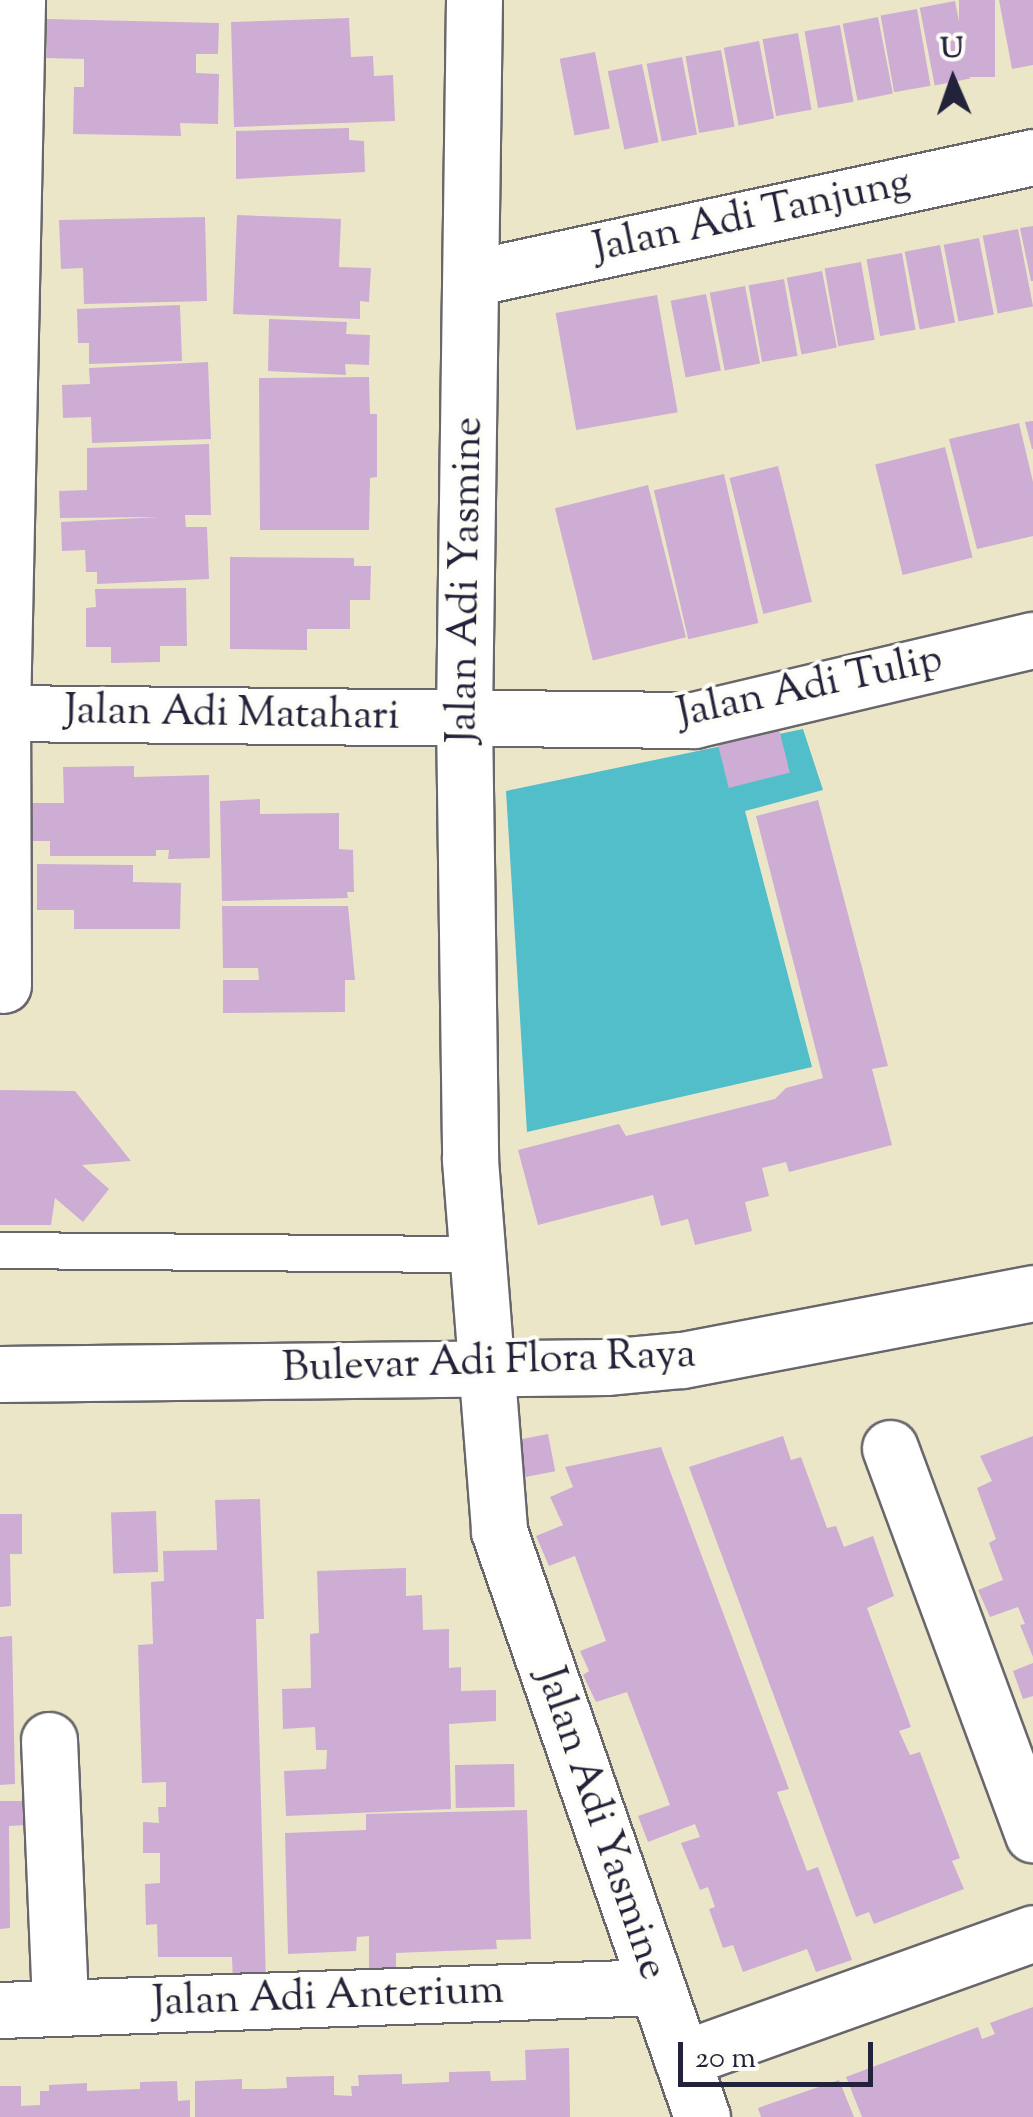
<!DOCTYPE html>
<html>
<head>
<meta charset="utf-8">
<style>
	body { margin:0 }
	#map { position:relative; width:1033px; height:2117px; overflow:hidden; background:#ece6c8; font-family:"Sorts Mill Goudy",serif }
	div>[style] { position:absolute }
	.water>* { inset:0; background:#51bec9 }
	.building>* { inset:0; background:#cdadd4; transform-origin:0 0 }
	.roads { filter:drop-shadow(2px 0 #69676c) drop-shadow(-2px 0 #69676c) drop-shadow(0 2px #69676c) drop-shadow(0 -2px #69676c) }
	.service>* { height:35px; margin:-17.5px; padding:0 17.5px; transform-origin:17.5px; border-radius:17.5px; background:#fff }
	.minor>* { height:55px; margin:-27.5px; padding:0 27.5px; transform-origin:27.5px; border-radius:27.5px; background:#fff }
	span { translate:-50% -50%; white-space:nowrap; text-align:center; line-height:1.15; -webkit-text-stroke:8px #fdfcf7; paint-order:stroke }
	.street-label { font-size:42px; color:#22223b }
	.north { position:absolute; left:903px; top:30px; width:100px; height:100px; -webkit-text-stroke:8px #fdfcf7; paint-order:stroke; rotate:358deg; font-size:28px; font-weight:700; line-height:40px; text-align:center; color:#22223b }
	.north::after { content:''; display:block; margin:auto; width:35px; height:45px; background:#22223b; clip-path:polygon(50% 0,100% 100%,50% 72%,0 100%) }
	.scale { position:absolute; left:678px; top:2042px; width:195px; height:45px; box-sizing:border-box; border:5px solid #22223b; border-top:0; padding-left:12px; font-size:30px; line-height:35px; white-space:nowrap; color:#22223b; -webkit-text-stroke:8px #fdfcf7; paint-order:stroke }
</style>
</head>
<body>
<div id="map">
	<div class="water">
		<i style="clip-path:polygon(803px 729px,823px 790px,745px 811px,812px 1067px,527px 1132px,506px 791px)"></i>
	</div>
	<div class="building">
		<i style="left:959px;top:0;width:36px;height:77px"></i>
		<i style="clip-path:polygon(999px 0,1033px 0,1033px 65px,1012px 69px)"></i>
		<i style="left:955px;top:1px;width:79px;height:36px;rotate:79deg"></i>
		<i style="left:917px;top:9px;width:78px;height:37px;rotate:80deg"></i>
		<i style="left:878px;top:17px;width:78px;height:36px;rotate:79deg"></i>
		<i style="clip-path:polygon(349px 18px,351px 57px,373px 56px,374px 76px,393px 75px,395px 121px,234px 127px,231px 22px)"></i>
		<i style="clip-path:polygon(47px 19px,219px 23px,218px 54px,196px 54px,196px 73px,219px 74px,218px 124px,180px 123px,181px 136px,73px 134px,74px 87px,84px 87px,84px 59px,46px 58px)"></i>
		<i style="left:840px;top:25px;width:78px;height:36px;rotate:80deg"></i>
		<i style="left:798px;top:33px;width:78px;height:36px;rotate:80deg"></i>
		<i style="left:759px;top:41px;width:79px;height:36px;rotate:79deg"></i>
		<i style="left:721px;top:50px;width:78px;height:36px;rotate:80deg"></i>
		<i style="left:595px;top:52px;width:78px;height:36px;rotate:79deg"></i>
		<i style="left:682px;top:57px;width:79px;height:36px;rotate:79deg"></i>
		<i style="left:642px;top:64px;width:80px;height:35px;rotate:78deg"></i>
		<i style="clip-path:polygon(349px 128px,349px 140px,364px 141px,365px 172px,236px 179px,236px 131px)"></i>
		<i style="clip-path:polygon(237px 215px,341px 219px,339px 267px,371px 268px,369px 302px,360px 301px,360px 319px,233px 314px)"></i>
		<i style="clip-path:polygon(205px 217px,207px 301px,84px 304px,83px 268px,61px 269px,59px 220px)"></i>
		<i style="clip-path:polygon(1033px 226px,1033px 281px,1031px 281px,1020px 228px)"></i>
		<i style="left:1018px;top:229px;width:79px;height:36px;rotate:79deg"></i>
		<i style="left:979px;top:238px;width:78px;height:36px;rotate:79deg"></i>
		<i style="left:940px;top:245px;width:79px;height:36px;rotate:79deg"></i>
		<i style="left:902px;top:253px;width:78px;height:36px;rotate:80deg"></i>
		<i style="left:861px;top:262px;width:79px;height:37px;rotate:80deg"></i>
		<i style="left:822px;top:271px;width:78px;height:36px;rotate:79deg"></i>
		<i style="left:784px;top:279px;width:78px;height:36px;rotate:80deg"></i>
		<i style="left:745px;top:286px;width:79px;height:36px;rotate:79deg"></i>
		<i style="left:706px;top:294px;width:78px;height:36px;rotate:79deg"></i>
		<i style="left:657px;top:295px;width:119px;height:103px;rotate:80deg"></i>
		<i style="clip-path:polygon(180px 305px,182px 361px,89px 364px,89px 343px,78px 343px,77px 309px)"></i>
		<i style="clip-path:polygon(269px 319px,347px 322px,346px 334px,370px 335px,369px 365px,345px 364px,346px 375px,268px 371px)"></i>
		<i style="clip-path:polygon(208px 362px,211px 439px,92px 443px,91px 417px,63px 418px,62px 385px,90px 384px,89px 368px)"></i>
		<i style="clip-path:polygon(369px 377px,370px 414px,377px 414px,377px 477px,370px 478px,369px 530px,260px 530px,259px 378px)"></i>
		<i style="clip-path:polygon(1033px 421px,1033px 449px,1032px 449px,1025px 422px)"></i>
		<i style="clip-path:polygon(1019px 423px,1033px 482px,1033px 536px,977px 549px,949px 439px)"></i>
		<i style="clip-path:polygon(209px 444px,211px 515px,185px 515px,186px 527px,207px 527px,209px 579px,97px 584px,97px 572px,86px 572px,85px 550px,62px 551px,61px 522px,160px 517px,60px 518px,59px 491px,87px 490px,87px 448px)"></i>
		<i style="left:945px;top:447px;width:114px;height:72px;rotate:76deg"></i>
		<i style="left:778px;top:466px;width:140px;height:50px;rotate:76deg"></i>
		<i style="left:724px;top:474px;width:153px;height:72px;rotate:77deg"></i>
		<i style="left:648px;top:485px;width:157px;height:96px;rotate:76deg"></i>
		<i style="clip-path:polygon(230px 557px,354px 558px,354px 566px,371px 566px,370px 600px,350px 600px,350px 629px,307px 629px,307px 650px,230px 649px)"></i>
		<i style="clip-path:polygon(186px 588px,187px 646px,160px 646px,160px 662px,111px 663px,111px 647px,86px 647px,86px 608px,96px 607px,95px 589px)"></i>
		<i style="left:779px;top:729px;width:45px;height:63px;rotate:76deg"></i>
		<i style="clip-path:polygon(134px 766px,134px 777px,209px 775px,210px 858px,168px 859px,169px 850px,156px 850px,156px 856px,50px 856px,50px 841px,27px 841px,27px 803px,64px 803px,63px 767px)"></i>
		<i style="clip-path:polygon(260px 799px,260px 814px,339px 813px,339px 849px,353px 850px,354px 892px,347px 892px,348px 898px,222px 901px,220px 801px)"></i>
		<i style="clip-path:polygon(818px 800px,888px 1066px,872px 1069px,892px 1145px,789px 1172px,786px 1162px,762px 1168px,769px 1196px,745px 1202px,752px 1231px,695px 1245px,688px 1219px,661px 1226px,653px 1195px,538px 1225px,518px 1150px,619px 1124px,626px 1136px,775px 1099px,786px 1088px,823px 1078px,756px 816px)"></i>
		<i style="clip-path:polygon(37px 864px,133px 865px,133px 882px,181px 883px,180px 929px,74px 929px,74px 910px,37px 910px)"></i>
		<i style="clip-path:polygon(222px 906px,348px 906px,355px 980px,345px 980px,345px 1012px,223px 1013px,223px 980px,259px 980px,258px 968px,223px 968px)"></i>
		<i style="clip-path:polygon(0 1090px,75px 1091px,131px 1161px,82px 1165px,109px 1189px,83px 1222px,55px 1198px,51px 1225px,0 1225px)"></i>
		<i style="left:548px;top:1434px;width:38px;height:38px;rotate:79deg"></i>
		<i style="clip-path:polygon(783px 1436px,791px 1460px,801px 1457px,827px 1528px,836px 1526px,844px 1547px,873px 1536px,894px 1596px,867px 1608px,911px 1727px,899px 1731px,910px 1755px,920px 1752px,960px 1858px,952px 1861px,964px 1889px,874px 1924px,869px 1912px,856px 1917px,689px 1467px)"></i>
		<i style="clip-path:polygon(1033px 1436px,1033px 1657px,1020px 1625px,1025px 1624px,1018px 1607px,990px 1617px,978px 1590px,1003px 1580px,989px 1543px,996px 1539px,977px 1488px,992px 1481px,980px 1456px)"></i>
		<i style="clip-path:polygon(661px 1447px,789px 1789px,777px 1792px,807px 1871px,818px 1867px,852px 1960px,816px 1972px,807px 1949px,743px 1972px,733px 1945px,723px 1948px,709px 1909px,715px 1907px,708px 1887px,700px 1890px,681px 1843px,700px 1837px,695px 1824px,648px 1842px,638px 1816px,670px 1805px,627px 1692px,596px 1702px,583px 1675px,589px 1671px,580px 1651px,606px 1641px,575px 1556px,549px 1566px,536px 1536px,563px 1525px,550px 1497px,573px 1487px,565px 1467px)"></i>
		<i style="clip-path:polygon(260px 1499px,264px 1619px,256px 1619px,266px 1983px,233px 1984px,232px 1957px,158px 1957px,157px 1924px,146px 1925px,145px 1884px,160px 1883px,160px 1853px,143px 1853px,143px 1822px,159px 1823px,158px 1807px,166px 1807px,166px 1782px,142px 1783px,138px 1645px,153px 1644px,151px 1582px,164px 1581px,163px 1551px,217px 1550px,215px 1500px)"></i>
		<i style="left:156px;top:1511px;width:61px;height:45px;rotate:88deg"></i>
		<i style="clip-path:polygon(0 1514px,22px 1514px,22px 1554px,10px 1554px,11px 1606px,0 1607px)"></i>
		<i style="clip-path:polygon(406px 1568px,406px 1596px,422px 1595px,423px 1630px,449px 1629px,449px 1668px,461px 1667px,461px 1691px,496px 1690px,496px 1721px,449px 1724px,451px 1809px,286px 1816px,284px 1771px,326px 1769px,327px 1750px,316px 1750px,315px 1727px,283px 1729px,282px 1689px,311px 1688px,310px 1634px,319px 1633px,317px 1571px)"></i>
		<i style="clip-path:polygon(12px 1636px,15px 1784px,0 1785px,0 1637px)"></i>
		<i style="clip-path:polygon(1033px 1663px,1033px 1696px,1023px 1699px,1013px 1671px)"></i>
		<i style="left:514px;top:1764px;width:43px;height:59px;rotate:89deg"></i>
		<i style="clip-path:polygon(0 1801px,42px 1801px,43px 1824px,9px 1826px,10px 1928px,0 1929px)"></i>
		<i style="clip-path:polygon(527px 1810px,531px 1939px,496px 1940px,497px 1949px,396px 1953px,396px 1978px,369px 1979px,369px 1936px,357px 1937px,356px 1951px,288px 1954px,285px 1833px,366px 1830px,366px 1814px)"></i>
		<i style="clip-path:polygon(1033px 2007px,1033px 2117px,862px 2117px,846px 2077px,978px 2027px,982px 2039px,995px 2034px,990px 2023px)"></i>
		<i style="clip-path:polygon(569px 2048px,570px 2117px,195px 2117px,195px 2081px,242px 2079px,242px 2089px,264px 2089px,287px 2088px,286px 2077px,334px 2076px,334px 2095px,352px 2096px,351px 2086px,359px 2086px,358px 2075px,402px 2074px,402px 2084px,449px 2082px,449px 2072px,490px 2071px,491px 2081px,526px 2080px,525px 2050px)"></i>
		<i style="clip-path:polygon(839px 2080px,854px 2117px,761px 2117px,758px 2108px)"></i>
		<i style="clip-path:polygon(177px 2081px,178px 2101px,190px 2100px,190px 2117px,0 2117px,0 2086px,21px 2086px,21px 2106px,40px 2105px,40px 2091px,49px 2091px,49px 2085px,87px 2083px,87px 2091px,140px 2089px,140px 2082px)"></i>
	</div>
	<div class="roads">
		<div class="service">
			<i style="left:0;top:1250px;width:476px;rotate:0.5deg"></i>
		</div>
		<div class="minor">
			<i style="left:474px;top:0;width:717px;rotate:90.8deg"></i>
			<i style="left:464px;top:717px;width:443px;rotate:89.2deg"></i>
			<i style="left:470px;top:1160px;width:372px;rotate:85.5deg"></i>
			<i style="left:499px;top:1531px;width:620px;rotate:70.89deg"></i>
			<i style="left:472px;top:278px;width:574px;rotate:-12.17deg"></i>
			<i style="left:0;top:713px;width:694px;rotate:0.58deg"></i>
			<i style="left:694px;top:720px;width:348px;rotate:-13.3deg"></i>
			<i style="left:3px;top:985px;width:272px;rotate:-90.2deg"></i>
			<i style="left:2px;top:713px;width:713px;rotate:-88.79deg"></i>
			<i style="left:0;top:1374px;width:606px;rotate:-0.66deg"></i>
			<i style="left:606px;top:1367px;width:76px;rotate:-5.3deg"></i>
			<i style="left:682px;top:1360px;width:357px;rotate:-10.8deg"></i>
			<i style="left:890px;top:1448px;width:412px;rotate:69.7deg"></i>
			<i style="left:49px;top:1740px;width:266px;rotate:87.6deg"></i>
			<i style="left:0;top:2010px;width:655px;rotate:-2.01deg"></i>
			<i style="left:682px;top:2059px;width:373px;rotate:-19.7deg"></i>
		</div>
	</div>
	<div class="street-label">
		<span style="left:752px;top:217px;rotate:-12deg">Jalan Adi Tanjung</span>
		<span style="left:467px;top:580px;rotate:-89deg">Jalan Adi Yasmine</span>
		<span style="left:810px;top:688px;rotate:-12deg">Jalan Adi Tulip</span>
		<span style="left:232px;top:715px;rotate:1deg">Jalan Adi Matahari</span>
		<span style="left:489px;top:1363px;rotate:-2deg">Bulevar Adi Flora Raya</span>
		<span style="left:600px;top:1824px;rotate:71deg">Jalan Adi Yasmine</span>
		<span style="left:328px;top:1998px;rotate:-2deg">Jalan Adi Anterium</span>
	</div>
	<div class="north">U</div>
	<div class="scale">20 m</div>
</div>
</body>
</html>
